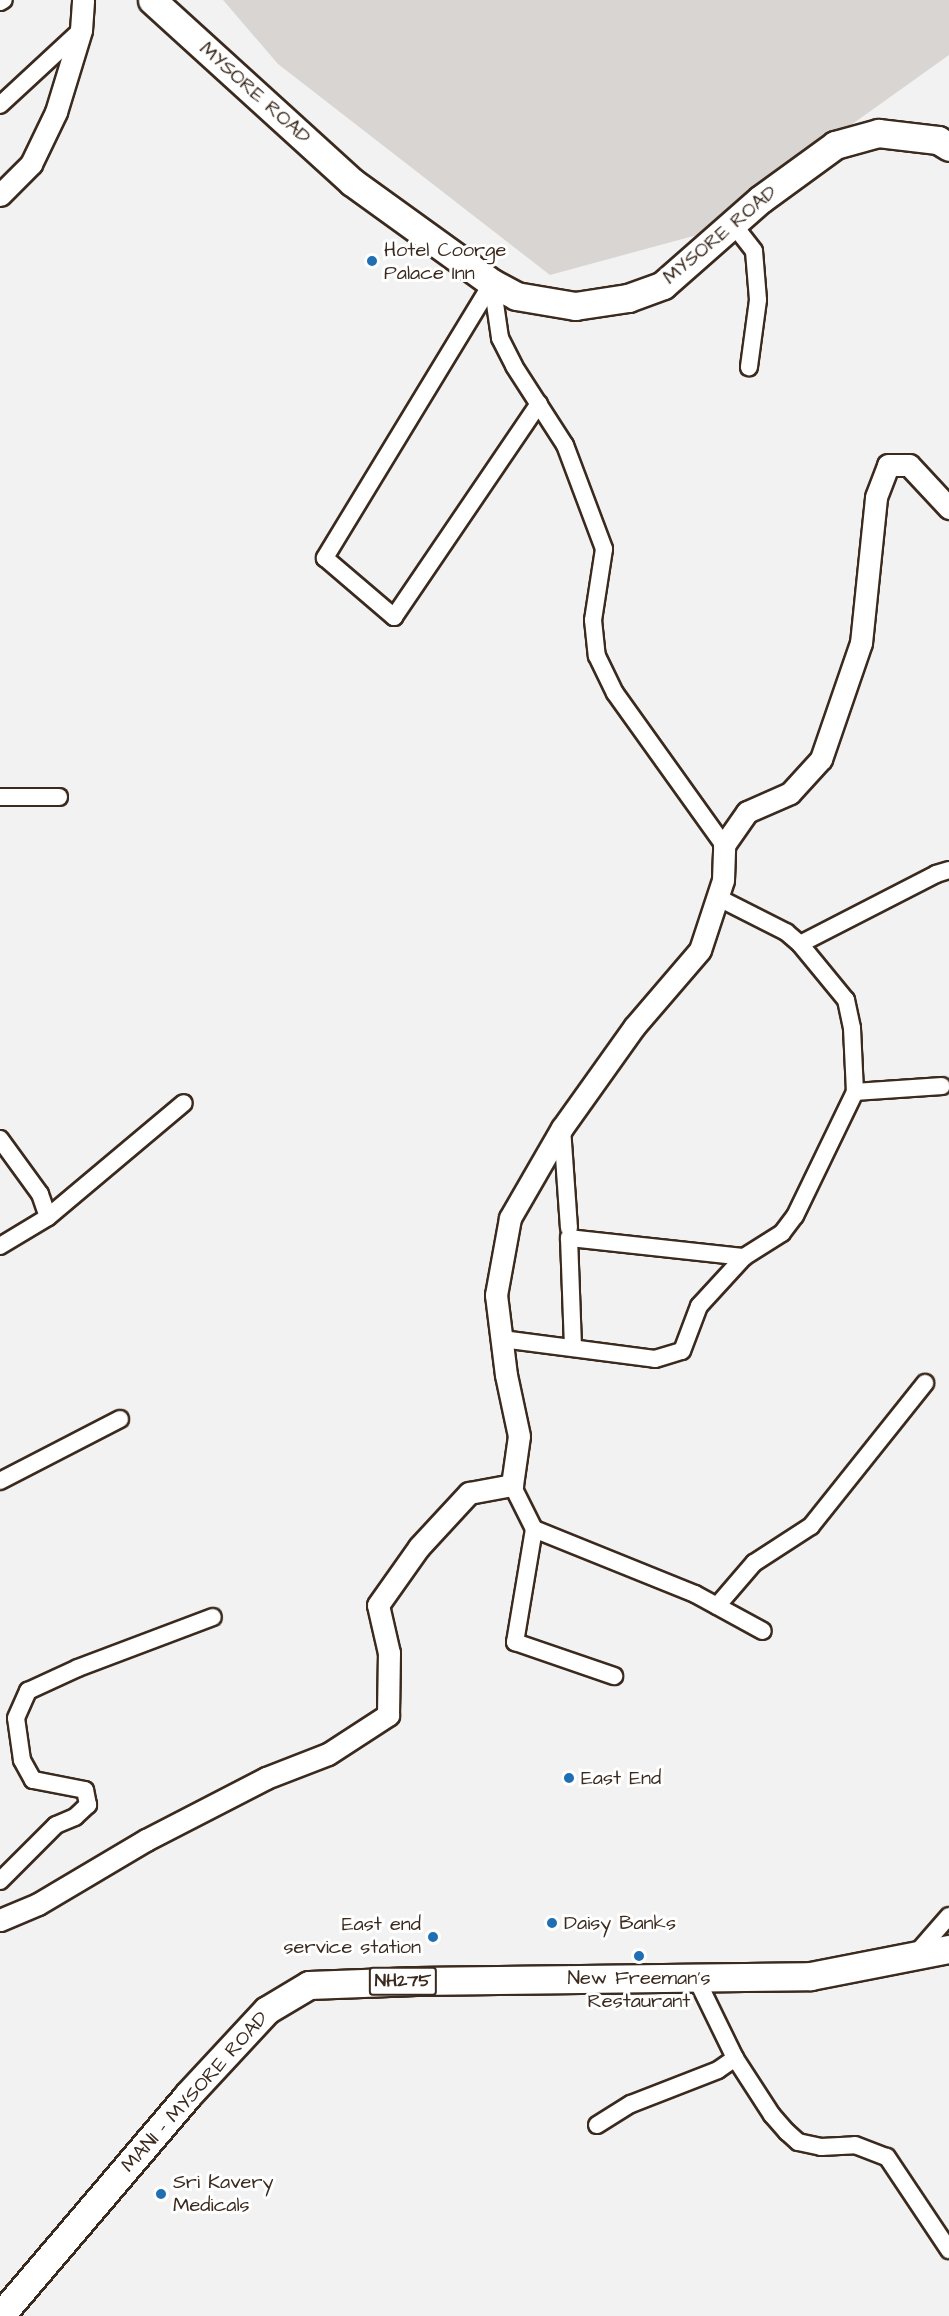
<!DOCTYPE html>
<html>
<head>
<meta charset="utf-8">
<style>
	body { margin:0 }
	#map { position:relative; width:949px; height:2316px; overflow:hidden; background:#f3f2f2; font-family:"Architects Daughter",sans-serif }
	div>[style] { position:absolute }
	.green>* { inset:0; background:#d8d5d2 }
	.roads { filter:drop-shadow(2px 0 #3b2a1e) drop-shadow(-2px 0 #3b2a1e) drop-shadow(0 2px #3b2a1e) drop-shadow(0 -2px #3b2a1e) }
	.minor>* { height:16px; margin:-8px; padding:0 8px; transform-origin:8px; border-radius:8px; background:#fff }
	.tertiary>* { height:21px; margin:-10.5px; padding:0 10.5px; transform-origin:10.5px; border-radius:10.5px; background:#fff }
	.trunk>* { height:27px; margin:-13.5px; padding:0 13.5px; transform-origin:13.5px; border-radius:13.5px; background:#fff }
	.dots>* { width:16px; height:16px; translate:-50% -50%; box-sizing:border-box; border:3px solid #fff; border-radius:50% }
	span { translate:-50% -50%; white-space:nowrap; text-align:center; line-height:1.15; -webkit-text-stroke:6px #fff; paint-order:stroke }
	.shield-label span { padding:2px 4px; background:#fff; border:2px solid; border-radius:4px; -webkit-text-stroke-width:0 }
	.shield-label { font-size:18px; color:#3b2a1e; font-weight:700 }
	.street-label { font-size:20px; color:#3b2a1e }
	.poi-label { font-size:20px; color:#3b2a1e }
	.left { translate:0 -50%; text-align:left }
	.right { translate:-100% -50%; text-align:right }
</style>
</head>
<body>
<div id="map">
	<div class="green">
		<i style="clip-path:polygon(223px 0,949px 0,949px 55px,697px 235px,550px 275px,278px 64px)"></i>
	</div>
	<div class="roads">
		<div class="minor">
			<i style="left:0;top:2px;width:4px;rotate:-27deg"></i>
			<i style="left:0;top:105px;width:110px;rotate:-42.8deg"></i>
			<i style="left:733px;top:224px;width:34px;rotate:52deg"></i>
			<i style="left:754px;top:251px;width:49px;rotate:85.3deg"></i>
			<i style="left:758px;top:300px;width:68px;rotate:97.7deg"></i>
			<i style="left:492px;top:283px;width:322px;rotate:121.3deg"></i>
			<i style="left:325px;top:558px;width:91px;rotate:40.5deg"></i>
			<i style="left:394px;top:617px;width:258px;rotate:-55.8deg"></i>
			<i style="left:492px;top:283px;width:56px;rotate:81.7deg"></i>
			<i style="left:500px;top:338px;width:31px;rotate:63deg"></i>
			<i style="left:514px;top:366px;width:94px;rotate:57.2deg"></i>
			<i style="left:565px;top:445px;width:111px;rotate:69.4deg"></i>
			<i style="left:604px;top:549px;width:72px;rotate:98.8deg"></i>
			<i style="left:593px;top:620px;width:36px;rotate:84deg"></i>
			<i style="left:597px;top:656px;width:41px;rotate:64.1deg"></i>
			<i style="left:615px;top:693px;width:187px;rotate:54.4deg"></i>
			<i style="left:0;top:797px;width:59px"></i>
			<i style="left:800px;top:944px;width:153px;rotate:-27.2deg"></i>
			<i style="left:936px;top:874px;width:14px;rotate:-17deg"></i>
			<i style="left:855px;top:1092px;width:87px;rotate:-3.9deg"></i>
			<i style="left:562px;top:1128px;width:100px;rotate:86deg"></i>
			<i style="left:0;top:1139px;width:68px;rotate:54deg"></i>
			<i style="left:40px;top:1194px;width:24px;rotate:71deg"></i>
			<i style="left:0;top:1246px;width:56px;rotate:-31.1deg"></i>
			<i style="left:48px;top:1217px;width:177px;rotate:-40deg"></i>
			<i style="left:502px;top:1339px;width:154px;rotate:7.4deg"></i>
			<i style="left:655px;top:1359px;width:28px;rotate:-17deg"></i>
			<i style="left:682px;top:1351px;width:48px;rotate:-69.3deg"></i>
			<i style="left:699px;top:1306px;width:67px;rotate:-47.4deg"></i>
			<i style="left:744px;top:1257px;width:45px;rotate:-32.3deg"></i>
			<i style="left:782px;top:1233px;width:21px;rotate:-53deg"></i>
			<i style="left:795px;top:1216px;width:138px;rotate:-64.2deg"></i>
			<i style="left:855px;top:1092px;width:64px;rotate:-92.7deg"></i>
			<i style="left:852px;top:1028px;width:29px;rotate:-102deg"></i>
			<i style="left:846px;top:1000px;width:72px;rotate:-129.4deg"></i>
			<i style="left:800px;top:944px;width:18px;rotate:-139deg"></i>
			<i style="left:786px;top:932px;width:77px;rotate:-153.1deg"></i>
			<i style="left:573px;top:1347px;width:109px;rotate:-92.1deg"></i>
			<i style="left:569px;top:1238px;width:176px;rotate:6.2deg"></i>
			<i style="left:0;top:1481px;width:135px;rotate:-27.3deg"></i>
			<i style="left:512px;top:1485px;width:49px;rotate:63.4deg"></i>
			<i style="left:534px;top:1529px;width:174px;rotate:22deg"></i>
			<i style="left:695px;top:1594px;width:77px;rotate:28.6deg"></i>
			<i style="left:534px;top:1529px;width:115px;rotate:99.5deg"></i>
			<i style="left:515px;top:1642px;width:105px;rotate:19deg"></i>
			<i style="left:717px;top:1606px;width:57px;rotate:-49.3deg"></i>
			<i style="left:754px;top:1563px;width:68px;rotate:-33deg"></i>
			<i style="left:811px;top:1526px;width:183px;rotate:-51.4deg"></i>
			<i style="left:0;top:1881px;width:79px;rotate:-45deg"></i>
			<i style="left:56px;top:1825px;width:21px;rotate:-23deg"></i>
			<i style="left:75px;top:1817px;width:18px;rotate:-43deg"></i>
			<i style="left:88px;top:1805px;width:15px;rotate:-101deg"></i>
			<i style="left:85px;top:1790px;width:53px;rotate:-169.1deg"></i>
			<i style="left:33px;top:1780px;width:23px;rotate:-119deg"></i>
			<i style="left:22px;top:1760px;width:42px;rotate:-98.1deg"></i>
			<i style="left:16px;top:1718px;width:30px;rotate:-66deg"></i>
			<i style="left:28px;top:1691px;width:55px;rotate:-24.7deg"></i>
			<i style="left:78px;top:1668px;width:144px;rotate:-20.7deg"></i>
			<i style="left:914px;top:1956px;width:53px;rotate:-48.8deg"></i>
			<i style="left:696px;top:1978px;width:89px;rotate:64deg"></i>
			<i style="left:735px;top:2058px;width:68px;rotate:57deg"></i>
			<i style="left:772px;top:2115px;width:23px;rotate:49deg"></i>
			<i style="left:787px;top:2132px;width:15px;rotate:42deg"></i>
			<i style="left:798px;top:2142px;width:24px;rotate:12deg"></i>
			<i style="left:821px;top:2147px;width:34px;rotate:-3deg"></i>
			<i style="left:855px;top:2145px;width:34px;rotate:21deg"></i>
			<i style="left:887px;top:2157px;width:112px;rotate:56.3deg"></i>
			<i style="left:597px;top:2125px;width:40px;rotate:-32deg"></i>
			<i style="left:631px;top:2104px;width:93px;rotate:-21.3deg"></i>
			<i style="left:718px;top:2070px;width:21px;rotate:-35deg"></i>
		</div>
		<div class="tertiary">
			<i style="left:0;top:195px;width:44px;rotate:-45deg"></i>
			<i style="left:31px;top:164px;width:58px;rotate:-64.3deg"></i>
			<i style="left:56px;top:112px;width:86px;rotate:-73deg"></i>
			<i style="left:81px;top:30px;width:30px;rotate:-86deg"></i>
			<i style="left:0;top:1920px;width:41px;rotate:-22.8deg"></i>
			<i style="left:38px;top:1904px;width:126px;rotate:-30.7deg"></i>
			<i style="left:146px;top:1840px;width:135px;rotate:-27.3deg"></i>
			<i style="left:266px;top:1778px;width:66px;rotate:-21.2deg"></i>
			<i style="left:328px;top:1754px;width:72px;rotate:-33deg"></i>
			<i style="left:388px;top:1715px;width:62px;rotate:-89.1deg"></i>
			<i style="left:389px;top:1653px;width:49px;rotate:-102.9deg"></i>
			<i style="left:378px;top:1605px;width:71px;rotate:-54.7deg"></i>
			<i style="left:419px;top:1547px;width:74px;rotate:-47.2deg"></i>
			<i style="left:469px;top:1493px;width:44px;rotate:-10.5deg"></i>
			<i style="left:512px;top:1485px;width:49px;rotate:-81.9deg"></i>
			<i style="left:519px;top:1436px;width:62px;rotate:-102deg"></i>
			<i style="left:506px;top:1375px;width:81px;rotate:-97.1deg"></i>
			<i style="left:496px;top:1295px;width:78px;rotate:-79.7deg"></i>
			<i style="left:510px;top:1218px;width:104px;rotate:-60deg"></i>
			<i style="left:562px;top:1128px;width:124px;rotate:-54.5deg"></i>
			<i style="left:634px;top:1027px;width:101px;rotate:-49.4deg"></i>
			<i style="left:700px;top:950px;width:74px;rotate:-71.8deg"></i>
			<i style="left:723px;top:880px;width:35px;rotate:-88deg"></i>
			<i style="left:724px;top:845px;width:40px;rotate:-55.1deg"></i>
			<i style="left:747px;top:812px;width:47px;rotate:-23.8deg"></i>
			<i style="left:790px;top:793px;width:46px;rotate:-47.6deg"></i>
			<i style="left:821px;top:759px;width:123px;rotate:-71deg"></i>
			<i style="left:861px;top:643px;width:147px;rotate:-84.1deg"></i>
			<i style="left:876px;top:497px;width:34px;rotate:-69deg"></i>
			<i style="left:888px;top:465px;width:21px"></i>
			<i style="left:909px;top:465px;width:59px;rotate:47.1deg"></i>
		</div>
		<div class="trunk">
			<i style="left:152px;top:0;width:270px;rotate:42.3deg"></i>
			<i style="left:352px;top:182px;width:173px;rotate:35.8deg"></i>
			<i style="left:492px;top:283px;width:27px;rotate:28deg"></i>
			<i style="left:516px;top:296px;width:60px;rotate:9.6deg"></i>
			<i style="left:575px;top:306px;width:54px;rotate:-8.6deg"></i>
			<i style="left:628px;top:298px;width:37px;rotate:-20deg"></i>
			<i style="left:663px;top:285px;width:130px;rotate:-41.3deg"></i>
			<i style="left:761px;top:199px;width:92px;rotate:-36.1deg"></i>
			<i style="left:835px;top:145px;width:45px;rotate:-15.6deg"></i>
			<i style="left:878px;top:133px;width:60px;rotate:6.7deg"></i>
			<i style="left:938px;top:140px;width:13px;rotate:32deg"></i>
			<i style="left:0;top:2316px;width:289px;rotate:-49.6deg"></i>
			<i style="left:187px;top:2096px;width:117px;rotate:-47.1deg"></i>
			<i style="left:267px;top:2010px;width:49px;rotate:-30.8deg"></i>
			<i style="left:309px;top:1985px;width:107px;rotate:-2.1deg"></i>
			<i style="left:416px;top:1981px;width:395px;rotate:-0.7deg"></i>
			<i style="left:811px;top:1976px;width:141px;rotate:-11.1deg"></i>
		</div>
	</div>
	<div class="dots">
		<i style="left:372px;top:261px;background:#1f6fb2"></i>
		<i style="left:569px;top:1778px;background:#1f6fb2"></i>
		<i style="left:552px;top:1923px;background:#1f6fb2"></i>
		<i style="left:433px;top:1937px;background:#1f6fb2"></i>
		<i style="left:639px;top:1956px;background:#1f6fb2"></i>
		<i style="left:161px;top:2194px;background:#1f6fb2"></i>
	</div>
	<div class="shield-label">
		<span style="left:403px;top:1981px">NH275</span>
	</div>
	<div class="street-label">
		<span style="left:255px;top:93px;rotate:42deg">MYSORE ROAD</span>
		<span style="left:720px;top:235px;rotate:-40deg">MYSORE ROAD</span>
		<span style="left:195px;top:2092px;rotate:-48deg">MANI - MYSORE ROAD</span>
	</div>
	<div class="poi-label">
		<span class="left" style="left:384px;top:262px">Hotel Coorge<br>Palace Inn</span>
		<span class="left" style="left:581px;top:1778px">East End</span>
		<span class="left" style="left:564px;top:1923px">Daisy Banks</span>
		<span class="right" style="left:421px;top:1936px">East end<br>service station</span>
		<span style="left:639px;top:1990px">New Freeman's<br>Restaurant</span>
		<span class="left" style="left:173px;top:2194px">Sri Kavery<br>Medicals</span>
	</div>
</div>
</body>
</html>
